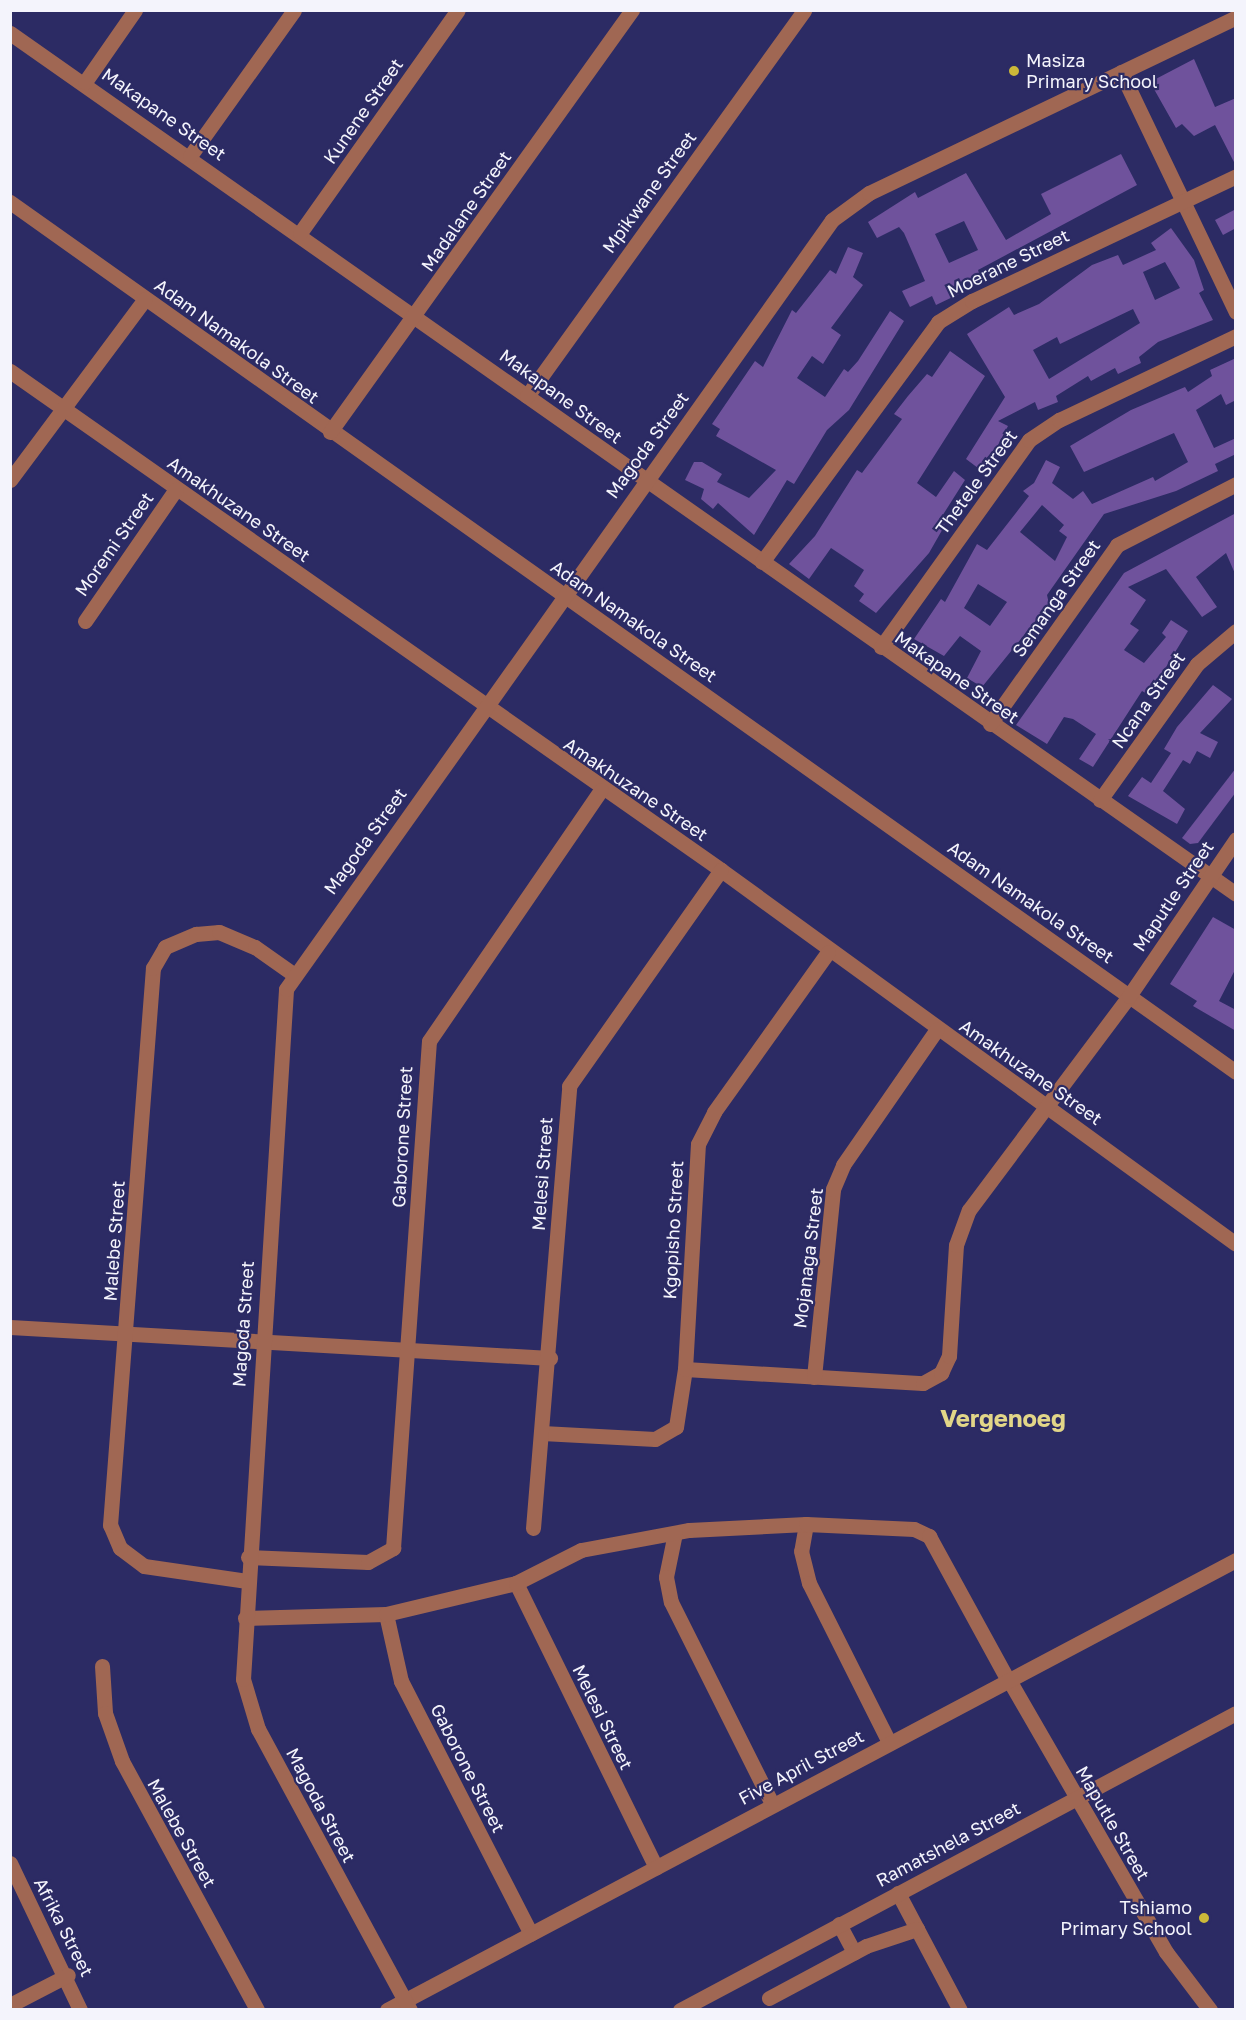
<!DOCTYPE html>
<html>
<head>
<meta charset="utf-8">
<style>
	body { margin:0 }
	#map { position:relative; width:1246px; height:2020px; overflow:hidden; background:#2c2b64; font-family:"Golos Text",sans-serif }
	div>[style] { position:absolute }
	.building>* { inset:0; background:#6f529c }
	.minor>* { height:15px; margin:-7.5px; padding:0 7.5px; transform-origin:7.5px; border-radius:7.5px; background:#a06753 }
	.dots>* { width:16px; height:16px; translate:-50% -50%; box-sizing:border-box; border:3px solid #2c2b64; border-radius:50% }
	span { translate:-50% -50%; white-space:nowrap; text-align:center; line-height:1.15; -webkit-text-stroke:4.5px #2c2b64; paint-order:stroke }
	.poi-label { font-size:18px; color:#f4f4fc }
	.left { translate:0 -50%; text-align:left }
	.right { translate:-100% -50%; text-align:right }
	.street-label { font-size:18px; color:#f4f4fc }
	.district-label { font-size:24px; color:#e2d688; font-weight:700 }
	.frame { position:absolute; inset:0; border:12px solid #f4f4fc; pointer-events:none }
</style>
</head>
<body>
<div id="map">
	<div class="building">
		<i style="clip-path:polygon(1194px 59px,1215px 107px,1236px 98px,1236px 166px,1215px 125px,1194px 136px,1182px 124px,1176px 128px,1150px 82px)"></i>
		<i style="clip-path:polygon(evenodd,1121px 154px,1137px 185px,978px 270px,980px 275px,955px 286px,959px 294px,936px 305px,932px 296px,910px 307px,902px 291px,925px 281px,904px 233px,899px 227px,877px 238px,868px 222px,915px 192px,918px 198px,966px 173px,1006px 240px,1051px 214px,1041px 194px,1121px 154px,964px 221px,978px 250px,949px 263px,935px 234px,964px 221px)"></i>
		<i style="clip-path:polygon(1236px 209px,1236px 228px,1223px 235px,1215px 220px)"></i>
		<i style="clip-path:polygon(evenodd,1171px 228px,1194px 260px,1204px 290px,1199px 293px,1213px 320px,1158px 342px,1139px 357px,1141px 363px,1118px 374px,1115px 368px,1091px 381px,1088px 376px,1056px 396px,1058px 402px,1038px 410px,1035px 402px,998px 421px,1008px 426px,998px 445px,978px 468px,966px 459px,1005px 397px,967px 334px,1009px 307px,1014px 315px,1039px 304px,1092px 265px,1118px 255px,1123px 265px,1156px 250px,1151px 243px,1171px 228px,1165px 262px,1180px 288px,1155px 300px,1143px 272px,1165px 262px,1171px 228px,1133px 309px,1140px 323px,1049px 379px,1033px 350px,1057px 337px,1060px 344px,1133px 309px)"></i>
		<i style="clip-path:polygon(848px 247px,863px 253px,853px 277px,863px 285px,831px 328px,841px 335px,823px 364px,812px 356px,797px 378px,825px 397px,844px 369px,848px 372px,858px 361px,890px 311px,904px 321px,849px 410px,827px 430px,794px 484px,787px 480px,754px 535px,718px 503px,713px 509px,701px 499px,704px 489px,685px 480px,694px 462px,702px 462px,722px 474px,717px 482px,749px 498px,776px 470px,716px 436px,720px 429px,712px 424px,755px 361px,763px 367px,792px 310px,796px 313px,830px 270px,836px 274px)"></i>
		<i style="clip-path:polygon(950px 351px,985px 376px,917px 483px,936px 497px,954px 471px,965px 480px,939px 521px,945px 525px,929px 553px,876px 613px,859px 601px,864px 594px,854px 586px,864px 570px,831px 548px,809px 579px,789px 564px,815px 536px,857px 470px,862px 473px,902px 419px,894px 414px,908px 396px,927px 374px,932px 377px)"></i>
		<i style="clip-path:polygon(evenodd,1236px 358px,1236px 400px,1226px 405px,1221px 394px,1196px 410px,1214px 448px,1236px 438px,1236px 454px,1215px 464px,1218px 471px,1176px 491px,1104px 514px,1047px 595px,1049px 604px,982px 687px,967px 678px,981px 651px,960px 636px,944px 656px,914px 639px,941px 599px,945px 602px,977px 544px,987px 550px,1029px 496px,1023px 491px,1034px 483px,1046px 460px,1060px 467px,1052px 483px,1073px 499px,1083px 491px,1092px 504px,1153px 477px,1155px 481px,1188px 462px,1174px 433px,1084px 472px,1070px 446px,1131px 410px,1185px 387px,1188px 392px,1212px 376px,1210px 370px,1236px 358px,1042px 505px,1064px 525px,1059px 531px,1067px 537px,1055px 561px,1020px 532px,1042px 505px,1236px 358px,978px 584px,1007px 602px,990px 626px,964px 608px,978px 584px)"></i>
		<i style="clip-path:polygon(1236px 513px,1236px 576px,1226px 553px,1196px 577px,1217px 607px,1202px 617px,1166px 569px,1128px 587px,1146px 600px,1130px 624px,1139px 630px,1124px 650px,1144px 663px,1166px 637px,1162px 633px,1171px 620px,1188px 631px,1149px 695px,1142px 691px,1093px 767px,1079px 759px,1096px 734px,1073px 719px,1064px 717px,1047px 744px,1016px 725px,1124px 573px)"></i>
		<i style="clip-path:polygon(1213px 685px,1232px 699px,1200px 733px,1218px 742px,1210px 758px,1197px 751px,1190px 764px,1183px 760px,1163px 791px,1185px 809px,1177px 824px,1128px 796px,1142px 777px,1151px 783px,1171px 753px,1164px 749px,1177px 727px)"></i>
		<i style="clip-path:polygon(1236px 768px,1236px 792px,1198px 843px,1190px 844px,1182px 838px)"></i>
		<i style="clip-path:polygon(1213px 917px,1236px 930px,1236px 968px,1219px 1001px,1236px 1010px,1236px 1031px,1193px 1006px,1197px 1001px,1170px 984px)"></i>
	</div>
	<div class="minor">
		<i style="left:10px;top:33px;width:1498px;rotate:35.08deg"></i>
		<i style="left:1121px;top:72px;width:266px;rotate:64.4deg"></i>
		<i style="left:85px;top:82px;width:88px;rotate:-55.2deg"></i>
		<i style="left:190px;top:156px;width:179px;rotate:-54.5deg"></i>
		<i style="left:10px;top:202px;width:1503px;rotate:35.36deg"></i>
		<i style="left:300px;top:233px;width:273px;rotate:-54.7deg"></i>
		<i style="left:10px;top:371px;width:869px;rotate:35.06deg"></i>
		<i style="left:721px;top:870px;width:636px;rotate:35.99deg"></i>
		<i style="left:527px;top:396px;width:475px;rotate:-54.3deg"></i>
		<i style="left:330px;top:432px;width:519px;rotate:-54.41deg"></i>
		<i style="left:10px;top:480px;width:226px;rotate:-53.3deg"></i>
		<i style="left:762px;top:562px;width:298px;rotate:-53.7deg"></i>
		<i style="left:938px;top:322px;width:40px;rotate:-32deg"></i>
		<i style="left:972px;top:301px;width:292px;rotate:-25.3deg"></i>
		<i style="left:85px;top:621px;width:160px;rotate:-55.4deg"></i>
		<i style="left:881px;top:647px;width:254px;rotate:-54.4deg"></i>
		<i style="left:1029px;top:440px;width:36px;rotate:-34deg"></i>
		<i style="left:1059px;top:420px;width:196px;rotate:-25.4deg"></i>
		<i style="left:990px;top:724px;width:219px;rotate:-54.6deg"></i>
		<i style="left:1117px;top:545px;width:134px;rotate:-27.1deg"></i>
		<i style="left:1100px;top:800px;width:167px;rotate:-54.5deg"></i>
		<i style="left:1197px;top:664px;width:51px;rotate:-40.2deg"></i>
		<i style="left:10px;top:1327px;width:541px;rotate:3.29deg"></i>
		<i style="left:685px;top:1369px;width:238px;rotate:3.4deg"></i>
		<i style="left:923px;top:1383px;width:21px;rotate:-29deg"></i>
		<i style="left:941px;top:1373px;width:19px;rotate:-65deg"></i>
		<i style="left:949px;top:1356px;width:111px;rotate:-86.4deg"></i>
		<i style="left:956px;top:1245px;width:37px;rotate:-70deg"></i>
		<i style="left:969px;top:1210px;width:267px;rotate:-53.2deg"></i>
		<i style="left:1129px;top:996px;width:190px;rotate:-55.7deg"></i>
		<i style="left:814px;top:1377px;width:189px;rotate:-84.2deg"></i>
		<i style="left:833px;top:1189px;width:26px;rotate:-67deg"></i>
		<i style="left:843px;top:1165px;width:165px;rotate:-55.3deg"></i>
		<i style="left:542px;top:1433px;width:113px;rotate:3deg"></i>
		<i style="left:655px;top:1439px;width:24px;rotate:-30deg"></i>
		<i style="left:676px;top:1427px;width:59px;rotate:-81.2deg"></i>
		<i style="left:685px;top:1369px;width:225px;rotate:-86.7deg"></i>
		<i style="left:698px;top:1144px;width:36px;rotate:-63deg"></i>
		<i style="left:714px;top:1112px;width:196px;rotate:-54.5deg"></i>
		<i style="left:806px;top:1524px;width:27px;rotate:100deg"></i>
		<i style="left:801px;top:1551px;width:33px;rotate:76deg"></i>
		<i style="left:809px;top:1583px;width:178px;rotate:63.3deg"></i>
		<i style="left:533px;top:1528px;width:443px;rotate:-85.3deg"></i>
		<i style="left:569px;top:1086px;width:264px;rotate:-54.9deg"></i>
		<i style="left:675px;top:1533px;width:45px;rotate:101.6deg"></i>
		<i style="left:666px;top:1577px;width:25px;rotate:79deg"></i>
		<i style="left:671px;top:1602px;width:226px;rotate:63.4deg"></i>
		<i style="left:248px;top:1557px;width:120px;rotate:2.4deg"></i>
		<i style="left:368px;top:1562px;width:29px;rotate:-29deg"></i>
		<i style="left:393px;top:1548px;width:508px;rotate:-85.94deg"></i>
		<i style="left:429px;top:1041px;width:304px;rotate:-55.6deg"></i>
		<i style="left:247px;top:1581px;width:104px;rotate:-171.7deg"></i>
		<i style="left:144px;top:1566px;width:30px;rotate:-143deg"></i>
		<i style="left:120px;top:1548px;width:25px;rotate:-113deg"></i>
		<i style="left:110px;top:1525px;width:559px;rotate:-85.59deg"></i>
		<i style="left:153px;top:968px;width:24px;rotate:-60deg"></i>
		<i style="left:165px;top:947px;width:34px;rotate:-23deg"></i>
		<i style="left:196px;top:934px;width:23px;rotate:-5deg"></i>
		<i style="left:219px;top:932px;width:39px;rotate:23deg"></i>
		<i style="left:255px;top:947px;width:47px;rotate:35.4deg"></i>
		<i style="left:516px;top:1583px;width:317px;rotate:63.8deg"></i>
		<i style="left:386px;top:1614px;width:69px;rotate:77.4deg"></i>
		<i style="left:401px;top:1681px;width:284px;rotate:62.8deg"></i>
		<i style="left:245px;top:1618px;width:141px;rotate:-1.6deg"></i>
		<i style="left:386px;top:1614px;width:134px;rotate:-13.4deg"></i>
		<i style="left:516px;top:1583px;width:73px;rotate:-26.9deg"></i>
		<i style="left:581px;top:1550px;width:110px;rotate:-10.5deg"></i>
		<i style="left:689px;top:1530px;width:117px;rotate:-2.9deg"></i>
		<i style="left:806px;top:1524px;width:108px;rotate:2.7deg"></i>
		<i style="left:914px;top:1529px;width:17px;rotate:25deg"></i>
		<i style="left:929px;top:1536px;width:164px;rotate:61.3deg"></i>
		<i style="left:102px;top:1666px;width:47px;rotate:86.3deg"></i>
		<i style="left:105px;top:1713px;width:51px;rotate:70.5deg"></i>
		<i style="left:122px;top:1761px;width:283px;rotate:61.5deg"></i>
		<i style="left:1009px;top:1680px;width:314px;rotate:60deg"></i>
		<i style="left:1166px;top:1952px;width:73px;rotate:52.8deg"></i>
		<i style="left:10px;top:1863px;width:163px;rotate:64.5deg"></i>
		<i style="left:898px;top:1893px;width:132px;rotate:62.1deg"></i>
		<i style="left:839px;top:1924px;width:32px;rotate:62deg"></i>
		<i style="left:769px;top:1998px;width:110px;rotate:-28.2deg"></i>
		<i style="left:866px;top:1946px;width:54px;rotate:-18.4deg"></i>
		<i style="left:10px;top:2005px;width:65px;rotate:-27.3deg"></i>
		<i style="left:387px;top:2010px;width:961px;rotate:-27.93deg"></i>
		<i style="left:410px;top:2010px;width:319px;rotate:-118.4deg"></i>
		<i style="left:258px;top:1729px;width:52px;rotate:-106.7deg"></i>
		<i style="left:243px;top:1679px;width:691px;rotate:-86.43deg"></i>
		<i style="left:286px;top:989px;width:943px;rotate:-54.62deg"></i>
		<i style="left:832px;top:220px;width:46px;rotate:-36.1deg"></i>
		<i style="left:869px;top:193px;width:407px;rotate:-25.6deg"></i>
		<i style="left:680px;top:2010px;width:630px;rotate:-28.11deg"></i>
	</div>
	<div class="dots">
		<i style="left:1014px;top:71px;background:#ccb939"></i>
		<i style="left:1204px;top:1918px;background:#ccb939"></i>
	</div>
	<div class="poi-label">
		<span class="left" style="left:1026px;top:71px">Masiza<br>Primary School</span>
		<span class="right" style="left:1192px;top:1918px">Tshiamo<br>Primary School</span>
	</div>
	<div class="street-label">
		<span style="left:363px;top:111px;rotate:-55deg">Kunene Street</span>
		<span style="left:164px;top:114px;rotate:35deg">Makapane Street</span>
		<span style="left:649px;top:192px;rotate:-54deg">Mpikwane Street</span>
		<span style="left:466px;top:211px;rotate:-55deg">Madalane Street</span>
		<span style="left:1008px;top:263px;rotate:-26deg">Moerane Street</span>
		<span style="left:237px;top:341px;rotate:36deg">Adam Namakola Street</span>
		<span style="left:561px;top:396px;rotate:36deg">Makapane Street</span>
		<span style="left:647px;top:445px;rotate:-54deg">Magoda Street</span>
		<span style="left:976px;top:482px;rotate:-54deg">Thetele Street</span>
		<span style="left:239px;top:509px;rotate:35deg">Amakhuzane Street</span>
		<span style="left:114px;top:544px;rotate:-55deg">Moremi Street</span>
		<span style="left:1056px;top:598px;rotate:-55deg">Semanga Street</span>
		<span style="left:634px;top:621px;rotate:35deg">Adam Namakola Street</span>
		<span style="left:957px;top:677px;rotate:35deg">Makapane Street</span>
		<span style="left:1148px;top:700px;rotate:-55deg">Ncana Street</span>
		<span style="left:636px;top:789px;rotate:34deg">Amakhuzane Street</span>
		<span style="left:365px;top:841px;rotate:-54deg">Magoda Street</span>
		<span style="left:1173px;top:896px;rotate:-56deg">Maputle Street</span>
		<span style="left:1031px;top:902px;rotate:35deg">Adam Namakola Street</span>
		<span style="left:1031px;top:1072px;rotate:35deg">Amakhuzane Street</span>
		<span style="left:402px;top:1137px;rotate:-87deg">Gaborone Street</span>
		<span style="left:542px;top:1174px;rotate:-86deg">Melesi Street</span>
		<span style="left:673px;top:1230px;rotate:-87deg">Kgopisho Street</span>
		<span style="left:114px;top:1241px;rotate:-86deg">Malebe Street</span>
		<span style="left:808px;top:1258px;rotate:-83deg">Mojanaga Street</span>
		<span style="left:243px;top:1324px;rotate:-86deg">Magoda Street</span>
		<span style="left:603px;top:1717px;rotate:64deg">Melesi Street</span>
		<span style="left:801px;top:1767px;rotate:-28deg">Five April Street</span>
		<span style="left:468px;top:1768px;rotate:63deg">Gaborone Street</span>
		<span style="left:321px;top:1805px;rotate:62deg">Magoda Street</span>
		<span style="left:1113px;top:1823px;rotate:60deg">Maputle Street</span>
		<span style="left:182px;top:1833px;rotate:61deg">Malebe Street</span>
		<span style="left:948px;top:1844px;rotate:-28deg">Ramatshela Street</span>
		<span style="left:64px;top:1927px;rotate:63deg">Afrika Street</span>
	</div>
	<div class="district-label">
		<span style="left:1003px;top:1418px">Vergenoeg</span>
	</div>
	<div class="frame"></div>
</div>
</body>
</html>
